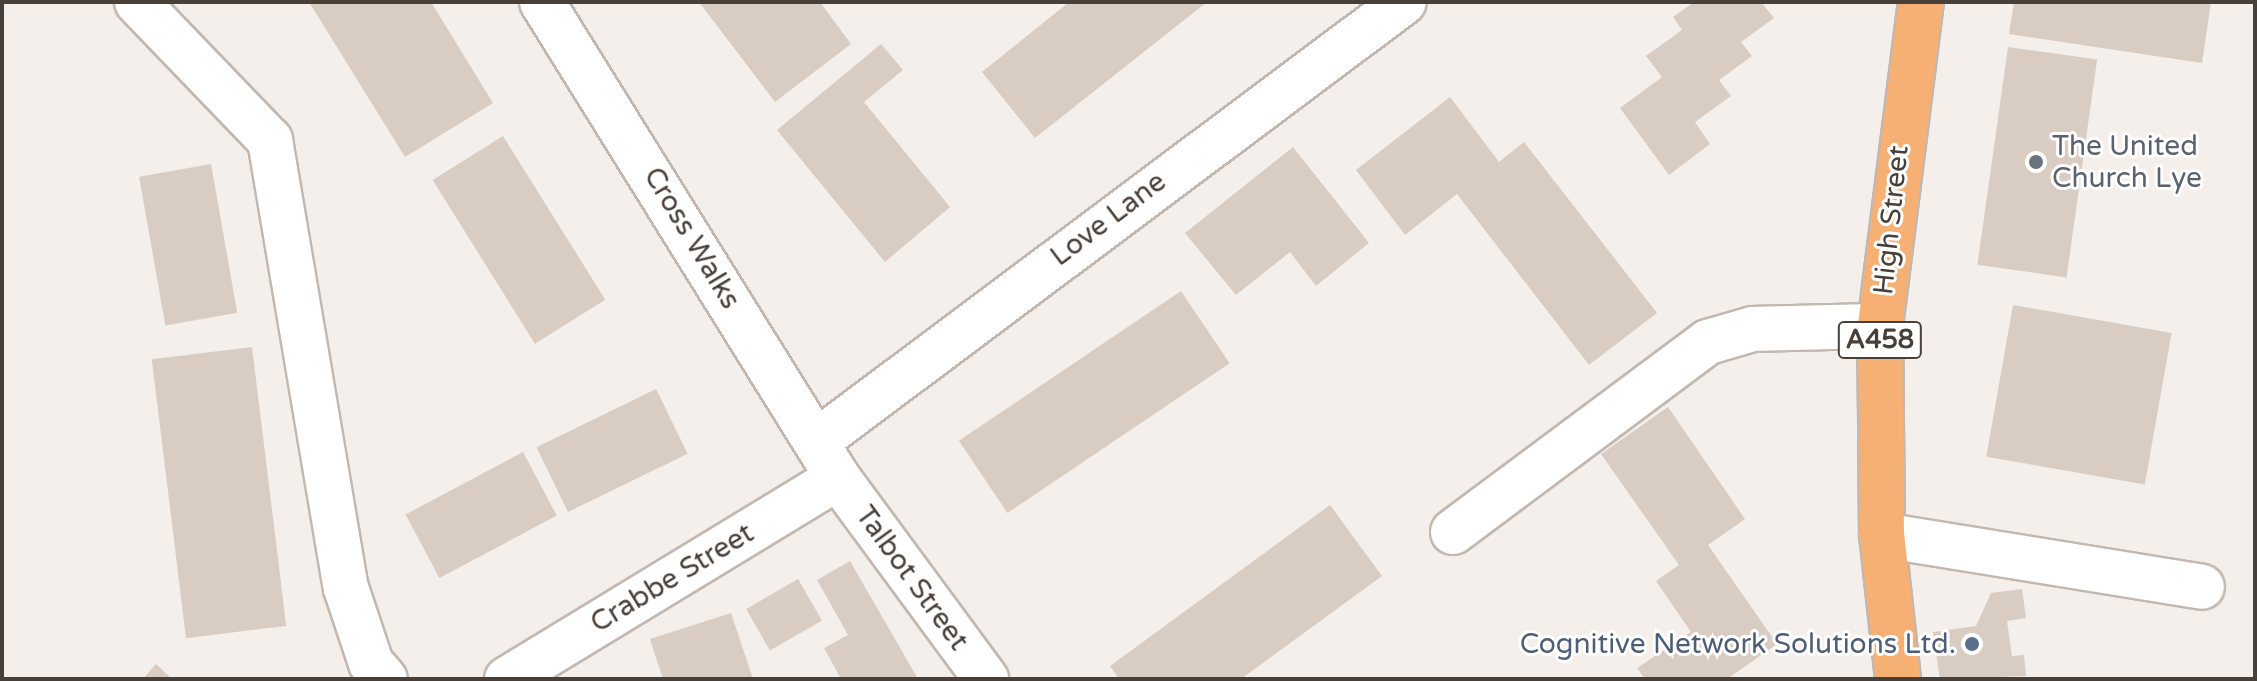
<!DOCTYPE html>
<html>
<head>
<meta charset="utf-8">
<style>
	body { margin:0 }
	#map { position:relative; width:2257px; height:681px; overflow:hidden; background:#f4efea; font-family:"Varela Round",sans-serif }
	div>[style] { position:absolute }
	.building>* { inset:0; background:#d9ccc3; transform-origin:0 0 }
	.roads { filter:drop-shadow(2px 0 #c3b8b0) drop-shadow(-2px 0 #c3b8b0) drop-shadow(0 2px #c3b8b0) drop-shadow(0 -2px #c3b8b0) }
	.street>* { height:44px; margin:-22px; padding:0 22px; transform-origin:22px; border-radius:22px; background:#fff }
	.highway>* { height:44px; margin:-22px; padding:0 22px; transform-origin:22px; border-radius:22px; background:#f7b073 }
	.dots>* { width:22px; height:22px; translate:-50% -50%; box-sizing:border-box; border:4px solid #fff; border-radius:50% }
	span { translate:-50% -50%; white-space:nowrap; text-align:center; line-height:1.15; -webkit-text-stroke:6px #fff; paint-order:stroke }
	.shield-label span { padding:2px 6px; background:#fff; border:2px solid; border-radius:6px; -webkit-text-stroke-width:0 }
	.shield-label { font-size:26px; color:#483f39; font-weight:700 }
	.worship-label { font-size:28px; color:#5b616d }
	.left { translate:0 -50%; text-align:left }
	.street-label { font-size:28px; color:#483f39 }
	.service-label { font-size:28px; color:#4e5e75 }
	.right { translate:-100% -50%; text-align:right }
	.frame { position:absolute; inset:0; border:4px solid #483f39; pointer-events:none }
</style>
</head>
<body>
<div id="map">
	<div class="building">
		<i style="clip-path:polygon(309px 2px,431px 2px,493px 103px,405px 157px)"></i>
		<i style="clip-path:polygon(699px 2px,820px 2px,851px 44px,775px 102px)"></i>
		<i style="clip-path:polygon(1069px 2px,1207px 2px,1035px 138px,982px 72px)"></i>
		<i style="clip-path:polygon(1694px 2px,1761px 2px,1774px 18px,1741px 42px,1752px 56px,1719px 80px,1731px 96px,1695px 122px,1710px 144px,1669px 175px,1620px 108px,1662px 77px,1646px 56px,1682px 30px,1673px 17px)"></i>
		<i style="clip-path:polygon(2014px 2px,2211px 2px,2202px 63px,2009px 34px)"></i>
		<i style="clip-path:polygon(881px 44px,903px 70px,864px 102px,950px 207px,885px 262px,777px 130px)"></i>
		<i style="left:2008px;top:47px;width:90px;height:220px;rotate:8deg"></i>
		<i style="clip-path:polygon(1450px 97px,1499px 162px,1524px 142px,1657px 313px,1589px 365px,1457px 194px,1405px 235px,1356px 170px)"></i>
		<i style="left:503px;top:136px;width:193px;height:83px;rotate:58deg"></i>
		<i style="clip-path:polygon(1293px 147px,1369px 243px,1316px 286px,1290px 252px,1236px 295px,1185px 233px)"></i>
		<i style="left:211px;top:164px;width:151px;height:73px;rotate:80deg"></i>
		<i style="left:1181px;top:291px;width:87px;height:268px;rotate:56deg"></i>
		<i style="left:2013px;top:305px;width:161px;height:154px;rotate:10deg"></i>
		<i style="left:252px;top:347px;width:281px;height:101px;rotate:83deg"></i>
		<i style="left:656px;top:389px;width:72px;height:133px;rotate:64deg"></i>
		<i style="clip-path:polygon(1668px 407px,1745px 519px,1708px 545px,1777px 644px,1727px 679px,1645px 679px,1637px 668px,1691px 632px,1656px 581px,1679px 565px,1601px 454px)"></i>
		<i style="left:523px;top:452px;width:72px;height:133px;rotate:62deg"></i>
		<i style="clip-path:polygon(1330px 505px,1382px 576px,1241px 679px,1119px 679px,1110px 666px)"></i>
		<i style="clip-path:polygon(850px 561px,918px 679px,841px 679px,824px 648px,848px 635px,817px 580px)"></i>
		<i style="left:798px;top:579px;width:48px;height:60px;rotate:60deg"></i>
		<i style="clip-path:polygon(2022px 589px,2026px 618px,2007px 621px,2012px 656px,2024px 655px,2026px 676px,1940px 679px,1933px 632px,1976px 626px,1991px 593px)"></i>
		<i style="clip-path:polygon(731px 613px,753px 679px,663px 679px,650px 639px)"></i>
		<i style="clip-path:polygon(156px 664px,172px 679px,143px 679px)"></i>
	</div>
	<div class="roads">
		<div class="street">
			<i style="left:137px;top:2px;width:192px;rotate:46.1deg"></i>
			<i style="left:270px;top:140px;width:454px;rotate:80.4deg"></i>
			<i style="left:346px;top:588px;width:79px;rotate:71.6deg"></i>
			<i style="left:371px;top:663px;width:21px;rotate:49deg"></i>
			<i style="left:542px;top:2px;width:561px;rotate:58.12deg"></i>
			<i style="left:838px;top:478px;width:250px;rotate:53.6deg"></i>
			<i style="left:816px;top:442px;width:734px;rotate:-36.81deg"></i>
			<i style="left:1453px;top:532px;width:318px;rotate:-36.7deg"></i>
			<i style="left:1708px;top:342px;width:47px;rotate:-16.1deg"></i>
			<i style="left:1753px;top:329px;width:127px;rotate:-1.4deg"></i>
			<i style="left:1882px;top:535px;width:324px;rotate:9.2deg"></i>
			<i style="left:507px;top:679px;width:387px;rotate:-31.3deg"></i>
		</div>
		<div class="highway">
			<i style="left:1898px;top:679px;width:145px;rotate:-96.3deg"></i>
			<i style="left:1882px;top:535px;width:209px;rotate:-90.5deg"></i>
			<i style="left:1880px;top:326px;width:327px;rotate:-82.8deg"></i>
		</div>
	</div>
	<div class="dots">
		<i style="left:2036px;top:162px;background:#6b7280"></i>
		<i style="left:1972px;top:644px;background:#5c6f8a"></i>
	</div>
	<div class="shield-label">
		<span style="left:1880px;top:340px">A458</span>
	</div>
	<div class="worship-label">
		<span class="left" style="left:2052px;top:162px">The United<br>Church Lye</span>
	</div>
	<div class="street-label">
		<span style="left:1108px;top:219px;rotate:-37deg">Love Lane</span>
		<span style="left:1891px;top:220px;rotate:-84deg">High Street</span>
		<span style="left:692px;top:238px;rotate:59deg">Cross Walks</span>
		<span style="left:672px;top:578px;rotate:-31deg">Crabbe Street</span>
		<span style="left:912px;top:578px;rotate:54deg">Talbot Street</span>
	</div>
	<div class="service-label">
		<span class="right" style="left:1956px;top:644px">Cognitive Network Solutions Ltd.</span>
	</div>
	<div class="frame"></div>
</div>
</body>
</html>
